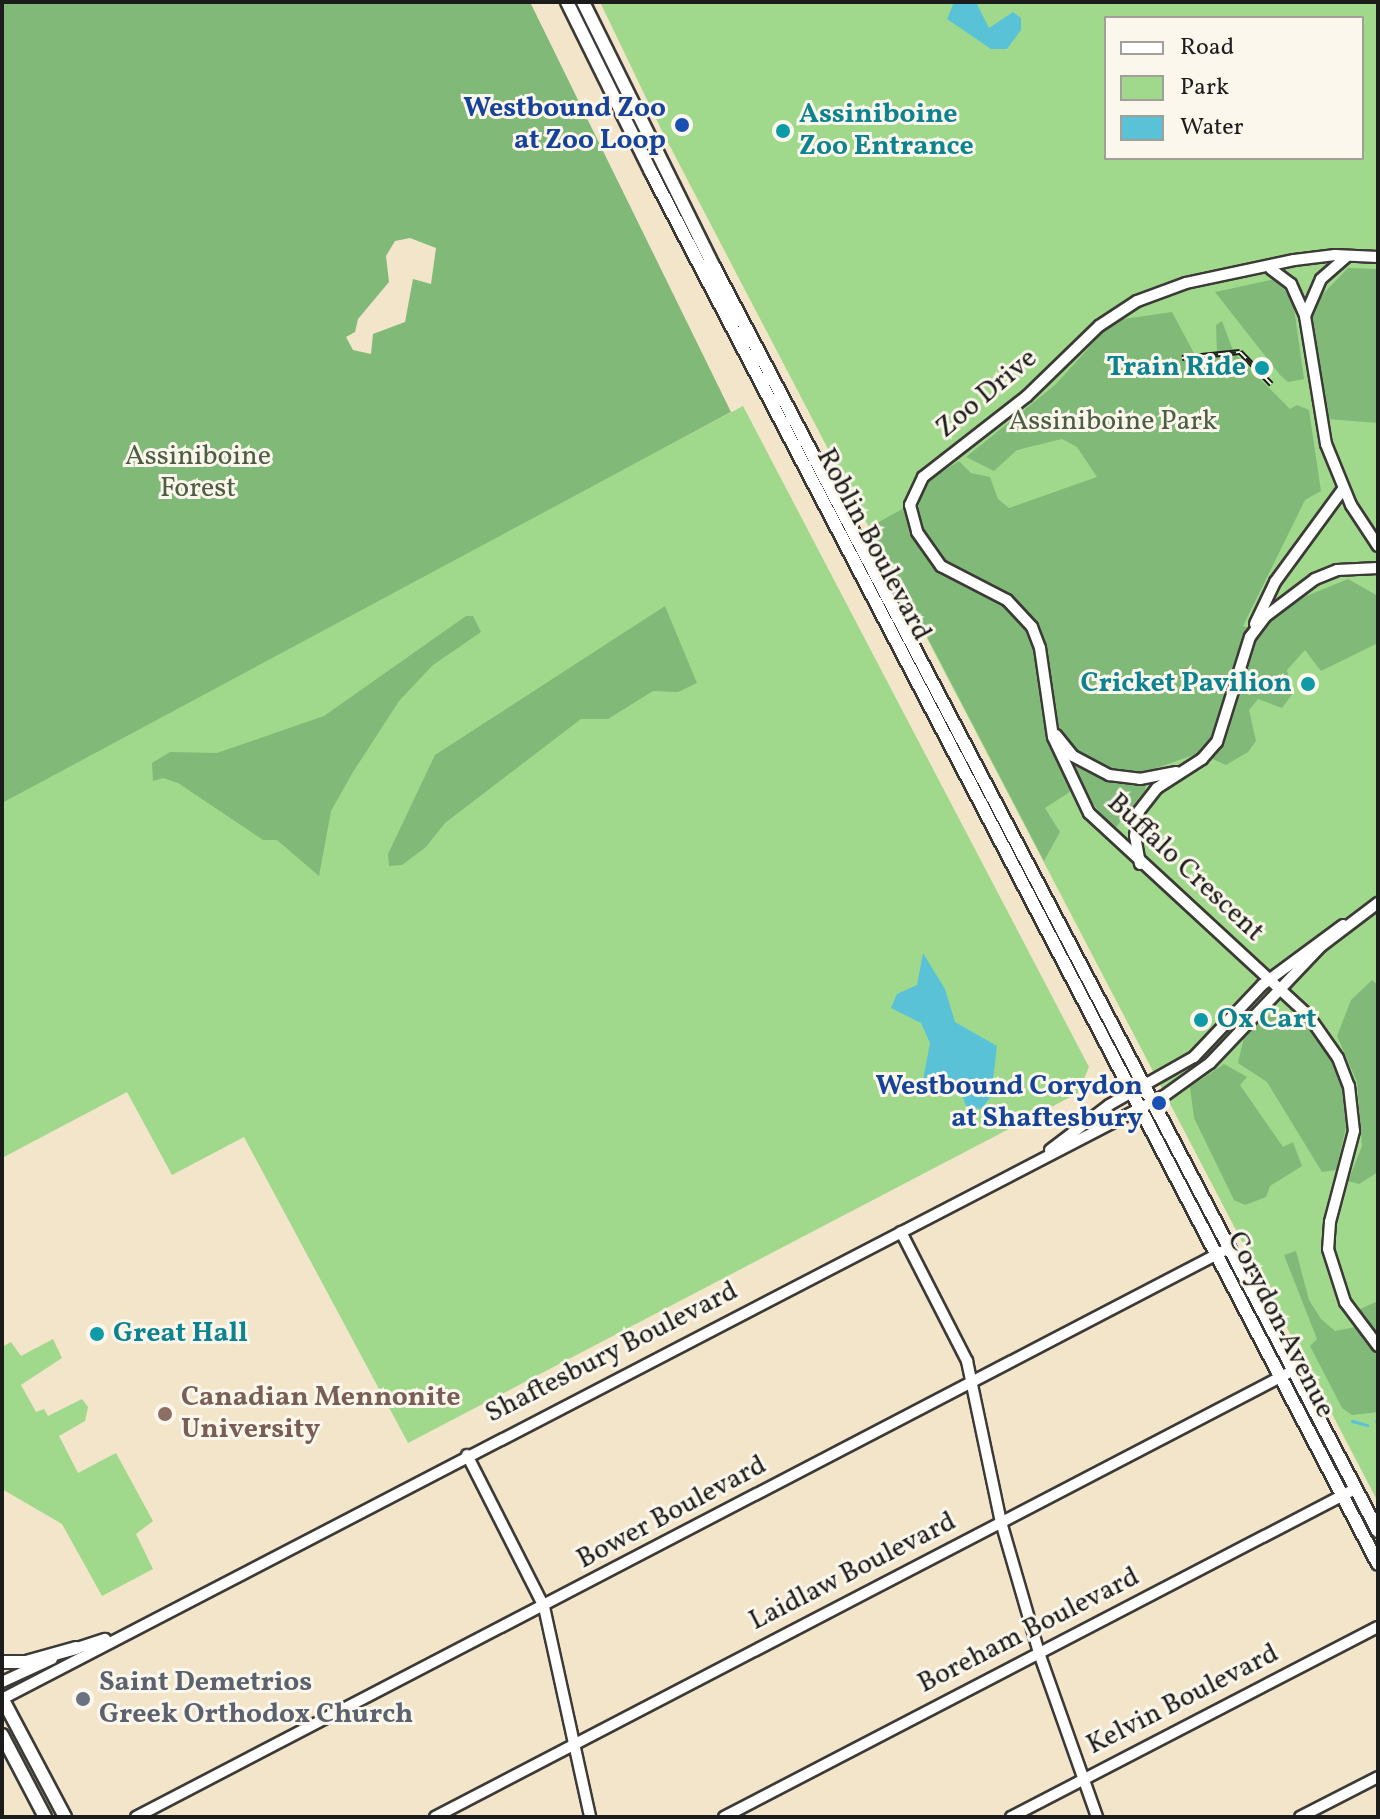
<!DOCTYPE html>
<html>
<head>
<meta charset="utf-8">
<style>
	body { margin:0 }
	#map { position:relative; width:1380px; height:1819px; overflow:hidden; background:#f2e5ca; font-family:Vollkorn,serif }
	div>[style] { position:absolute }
	.green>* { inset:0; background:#a1d98c }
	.forest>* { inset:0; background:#80b978 }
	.water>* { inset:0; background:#5ac2d6 }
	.stream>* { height:3px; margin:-1.5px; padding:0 1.5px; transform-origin:1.5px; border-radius:1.5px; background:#5ac2d6 }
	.roads { filter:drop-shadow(2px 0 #3c3a36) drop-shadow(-2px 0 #3c3a36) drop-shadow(0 2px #3c3a36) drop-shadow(0 -2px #3c3a36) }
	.minor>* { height:10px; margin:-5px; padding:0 5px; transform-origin:5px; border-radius:5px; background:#fff }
	.major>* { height:12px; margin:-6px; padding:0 6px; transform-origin:6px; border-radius:6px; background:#fff }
	.rail>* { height:6px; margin-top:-3px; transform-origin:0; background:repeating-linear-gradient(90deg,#fbf7ec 0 9px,#1c1c1c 0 18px); box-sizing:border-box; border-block:2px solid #1c1c1c }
	.dots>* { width:22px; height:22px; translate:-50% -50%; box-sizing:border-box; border:4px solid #fbf7ec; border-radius:50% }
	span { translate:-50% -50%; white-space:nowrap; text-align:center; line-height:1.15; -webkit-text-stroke:6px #fbf7ec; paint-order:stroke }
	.transit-label { font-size:28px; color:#164399; font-weight:700 }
	.right { translate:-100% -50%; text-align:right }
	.culture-label { font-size:28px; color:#0d838f; font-weight:700 }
	.left { translate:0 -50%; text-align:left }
	.street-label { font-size:28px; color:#1c1c1c }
	.park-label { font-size:28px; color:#4b5e43 }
	.education-label { font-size:28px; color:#785e54; font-weight:700 }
	.worship-label { font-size:28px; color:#5b616d; font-weight:700 }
	.frame { position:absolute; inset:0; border:4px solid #1c1c1c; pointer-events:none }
	.legend { position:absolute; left:1104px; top:16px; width:260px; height:144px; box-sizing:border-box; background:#fbf7ec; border:2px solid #a29f99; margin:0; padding:10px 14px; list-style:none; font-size:24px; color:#1c1c1c }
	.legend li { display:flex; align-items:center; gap:16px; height:40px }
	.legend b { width:40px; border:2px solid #a29f99 }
</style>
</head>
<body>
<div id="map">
	<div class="green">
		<i style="clip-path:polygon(evenodd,600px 2px,1378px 2px,1378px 1502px,663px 133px,600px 2px,1106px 18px,1362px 18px,1362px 158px,1106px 158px,1106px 18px)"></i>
		<i style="clip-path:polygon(743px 406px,1089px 1067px,1078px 1093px,408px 1443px,244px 1137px,172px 1175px,127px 1092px,2px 1158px,2px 799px)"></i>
		<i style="clip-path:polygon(53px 1339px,62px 1358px,21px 1385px,36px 1412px,44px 1409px,48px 1416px,82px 1399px,88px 1407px,85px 1421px,59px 1436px,78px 1473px,116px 1453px,153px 1521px,136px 1534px,153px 1569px,102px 1596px,62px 1524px,2px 1489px,2px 1347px,11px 1342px,21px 1356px)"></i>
	</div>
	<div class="forest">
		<i style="clip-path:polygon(evenodd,2px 2px,530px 2px,731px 412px,2px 803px,2px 2px,410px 238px,436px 248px,431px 284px,413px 279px,405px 322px,373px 334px,371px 354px,353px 350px,346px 337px,355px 332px,358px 319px,389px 282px,386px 256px,395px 241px,410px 238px)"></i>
		<i style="clip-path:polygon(1348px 268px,1378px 269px,1378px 423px,1327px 419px,1317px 381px,1312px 316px,1318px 299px)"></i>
		<i style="clip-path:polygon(1276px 279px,1293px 301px,1304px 379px,1288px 382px,1280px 375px,1215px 292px)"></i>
		<i style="clip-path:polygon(1172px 312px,1196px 357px,1217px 353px,1216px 325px,1222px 321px,1234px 353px,1290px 409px,1297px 405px,1309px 410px,1321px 491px,1305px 500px,1243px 626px,1260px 631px,1289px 603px,1348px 579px,1378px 596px,1378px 643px,1321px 671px,1305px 650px,1287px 670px,1293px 693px,1282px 708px,1258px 699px,1249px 710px,1256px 741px,1248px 752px,1226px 765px,1199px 753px,1148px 771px,1145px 790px,1114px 830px,1079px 786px,1045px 808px,1060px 832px,1044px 861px,870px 527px,904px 508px,918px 508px,926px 482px,959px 461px,971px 473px,990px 477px,998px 499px,1009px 508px,1097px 477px,1077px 447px,1062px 439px,1017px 450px,994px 471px,966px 457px,1055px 385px,1106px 329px,1124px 319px)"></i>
		<i style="clip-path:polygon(665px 606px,697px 683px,678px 692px,653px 691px,608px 719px,581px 719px,445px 823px,426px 847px,402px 865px,389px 866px,388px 854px,435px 755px)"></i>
		<i style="clip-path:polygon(466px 616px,473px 616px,481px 632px,433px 665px,399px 701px,353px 772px,331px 811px,319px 876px,277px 840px,263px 840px,178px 783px,163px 778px,153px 781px,152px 763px,170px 752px,217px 753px,324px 716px)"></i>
		<i style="clip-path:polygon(1372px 980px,1378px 985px,1378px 1172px,1359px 1184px,1348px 1181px,1362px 1146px,1357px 1082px,1337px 1036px,1351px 1000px)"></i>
		<i style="clip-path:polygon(1297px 1014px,1336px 1061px,1347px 1099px,1347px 1123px,1336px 1170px,1322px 1172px,1267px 1082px,1238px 1063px,1245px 1033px,1270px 1015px)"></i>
		<i style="clip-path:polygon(1224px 1064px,1247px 1077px,1240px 1085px,1283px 1147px,1293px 1142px,1302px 1166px,1270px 1186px,1266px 1197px,1245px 1205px,1234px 1200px,1194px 1118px,1190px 1087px)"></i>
		<i style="clip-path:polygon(1296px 1251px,1309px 1300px,1321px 1319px,1335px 1331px,1355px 1327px,1378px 1349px,1378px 1412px,1352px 1415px,1342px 1408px,1310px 1346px,1317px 1339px,1284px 1255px)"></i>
		<i style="clip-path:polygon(1378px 1301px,1378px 1334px,1360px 1309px)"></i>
	</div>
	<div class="water">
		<i style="clip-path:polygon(954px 2px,976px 2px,989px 28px,1013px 12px,1021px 18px,1021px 30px,1007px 49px,991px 49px,947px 19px)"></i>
		<i style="clip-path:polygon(923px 953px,945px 989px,955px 1022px,997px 1046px,991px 1097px,981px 1109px,966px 1106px,957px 1080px,928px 1089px,922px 1085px,930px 1043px,921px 1023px,891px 1008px,897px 994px,917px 985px)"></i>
	</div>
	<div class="stream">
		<i style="left:1352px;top:1421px;width:16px;rotate:15deg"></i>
		<i style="left:1376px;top:1421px;width:2px"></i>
	</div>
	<div class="roads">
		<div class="minor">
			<i style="left:1378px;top:257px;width:43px;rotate:-177.3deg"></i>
			<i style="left:1335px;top:255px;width:41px;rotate:173deg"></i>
			<i style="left:1294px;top:260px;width:110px;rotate:168deg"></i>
			<i style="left:1186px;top:283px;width:52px;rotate:159.8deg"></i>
			<i style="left:1137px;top:301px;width:45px;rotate:146.7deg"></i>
			<i style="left:1099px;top:326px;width:100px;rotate:135.8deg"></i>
			<i style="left:1027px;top:396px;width:132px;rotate:142.1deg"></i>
			<i style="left:923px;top:477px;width:31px;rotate:115deg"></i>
			<i style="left:910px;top:505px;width:28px;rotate:75deg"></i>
			<i style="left:917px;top:532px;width:42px;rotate:54.8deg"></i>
			<i style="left:941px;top:566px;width:74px;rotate:27.3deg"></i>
			<i style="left:1007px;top:600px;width:37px;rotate:47deg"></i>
			<i style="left:1032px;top:627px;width:22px;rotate:69deg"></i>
			<i style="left:1040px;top:648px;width:90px;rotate:81.7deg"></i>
			<i style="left:1053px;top:737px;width:84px;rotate:64.7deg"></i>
			<i style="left:1089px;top:813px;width:298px;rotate:42.7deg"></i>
			<i style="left:1308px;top:1015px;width:52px;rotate:55.1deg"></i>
			<i style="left:1338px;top:1058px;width:30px;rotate:69deg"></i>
			<i style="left:1349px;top:1086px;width:45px;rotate:83.7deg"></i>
			<i style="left:1354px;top:1131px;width:94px;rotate:104.8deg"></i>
			<i style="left:1330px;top:1222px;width:27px;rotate:94deg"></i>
			<i style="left:1328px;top:1249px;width:56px;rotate:72.2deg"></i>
			<i style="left:1345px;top:1302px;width:55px;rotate:53.1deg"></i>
			<i style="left:1271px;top:269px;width:25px;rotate:37deg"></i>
			<i style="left:1291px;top:284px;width:35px;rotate:66deg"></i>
			<i style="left:1305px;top:316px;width:130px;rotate:80.7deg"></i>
			<i style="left:1326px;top:444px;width:66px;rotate:67.7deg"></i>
			<i style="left:1351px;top:505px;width:49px;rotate:56.6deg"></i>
			<i style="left:1305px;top:316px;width:40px;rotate:-66.6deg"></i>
			<i style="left:1321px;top:279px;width:33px;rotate:-41deg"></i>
			<i style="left:1255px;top:624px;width:47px;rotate:-64.5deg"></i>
			<i style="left:1275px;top:582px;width:115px;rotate:-53.8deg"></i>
			<i style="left:1056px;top:735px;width:27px;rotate:51deg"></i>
			<i style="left:1073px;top:756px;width:41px;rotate:27.8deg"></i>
			<i style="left:1109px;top:775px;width:31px;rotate:7deg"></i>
			<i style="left:1140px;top:779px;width:37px;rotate:-11deg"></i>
			<i style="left:1140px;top:864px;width:28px;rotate:-100deg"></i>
			<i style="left:1135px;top:836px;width:25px;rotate:-81deg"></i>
			<i style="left:1139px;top:811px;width:29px;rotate:-52deg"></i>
			<i style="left:1157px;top:788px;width:54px;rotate:-32.8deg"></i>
			<i style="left:1202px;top:759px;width:23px;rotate:-49deg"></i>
			<i style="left:1217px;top:742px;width:110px;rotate:-72.6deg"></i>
			<i style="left:1250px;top:637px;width:26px;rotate:-53deg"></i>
			<i style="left:1266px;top:616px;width:61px;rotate:-37.1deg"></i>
			<i style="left:1315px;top:579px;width:24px;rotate:-22deg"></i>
			<i style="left:1337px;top:570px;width:41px;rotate:-2.8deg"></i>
			<i style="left:1050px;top:1150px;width:74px;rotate:-37.3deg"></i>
			<i style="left:1109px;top:1105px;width:98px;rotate:-29.5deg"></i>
			<i style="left:1194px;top:1057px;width:99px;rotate:-46.6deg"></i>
			<i style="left:1262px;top:985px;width:101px;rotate:-36.5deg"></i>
			<i style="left:901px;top:1232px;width:145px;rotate:62.9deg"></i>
			<i style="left:967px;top:1361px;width:165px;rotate:78.1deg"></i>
			<i style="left:1001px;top:1522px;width:136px;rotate:73.8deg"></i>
			<i style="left:1039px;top:1653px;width:174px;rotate:70.5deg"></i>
			<i style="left:467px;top:1455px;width:170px;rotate:63.1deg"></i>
			<i style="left:544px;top:1607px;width:215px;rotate:77.6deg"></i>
			<i style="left:71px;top:1650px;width:36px;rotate:-18deg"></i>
			<i style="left:2px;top:1682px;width:55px;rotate:-24.7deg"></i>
			<i style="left:2px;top:1699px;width:1309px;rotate:-27.43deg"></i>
			<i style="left:1164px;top:1096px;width:57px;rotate:-35.7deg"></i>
			<i style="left:1210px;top:1063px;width:160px;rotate:-46.5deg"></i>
			<i style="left:1320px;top:947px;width:73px;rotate:-37.2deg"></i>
			<i style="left:136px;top:1817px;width:1232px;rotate:-27.5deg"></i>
			<i style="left:435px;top:1817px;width:968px;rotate:-27.49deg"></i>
			<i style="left:724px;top:1817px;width:711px;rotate:-27.47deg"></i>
			<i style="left:1011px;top:1817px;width:413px;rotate:-27.4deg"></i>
			<i style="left:1300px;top:1817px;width:88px;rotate:-27.1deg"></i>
		</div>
		<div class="major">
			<i style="left:567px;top:2px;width:190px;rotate:63.7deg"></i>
			<i style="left:651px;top:172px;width:1570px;rotate:62.42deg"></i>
			<i style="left:583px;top:2px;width:293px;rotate:63.7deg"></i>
			<i style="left:713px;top:265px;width:1430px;rotate:62.29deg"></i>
			<i style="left:2px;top:1662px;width:24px"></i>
			<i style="left:26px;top:1662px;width:52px;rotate:-15.6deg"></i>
			<i style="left:2px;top:1698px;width:135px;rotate:62.1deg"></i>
			<i style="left:2px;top:1735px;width:93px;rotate:62.3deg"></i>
		</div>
	</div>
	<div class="rail">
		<i style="left:1182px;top:358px;width:58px;rotate:-5.9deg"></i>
		<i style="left:1240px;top:352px;width:45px;rotate:45.9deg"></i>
	</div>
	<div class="dots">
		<i style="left:682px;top:125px;background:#1a4fb4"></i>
		<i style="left:783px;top:131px;background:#0f9aa8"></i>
		<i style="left:1262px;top:368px;background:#0f9aa8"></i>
		<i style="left:1308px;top:684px;background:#0f9aa8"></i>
		<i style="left:1201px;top:1020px;background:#0f9aa8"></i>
		<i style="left:1159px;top:1103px;background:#1a4fb4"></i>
		<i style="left:97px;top:1334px;background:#0f9aa8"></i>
		<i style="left:165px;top:1414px;background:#8d6e63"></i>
		<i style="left:83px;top:1699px;background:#6b7280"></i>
	</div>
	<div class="transit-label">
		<span class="right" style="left:666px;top:125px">Westbound Zoo<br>at Zoo Loop</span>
		<span class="right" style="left:1143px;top:1103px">Westbound Corydon<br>at Shaftesbury</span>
	</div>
	<div class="culture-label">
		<span class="left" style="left:799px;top:131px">Assiniboine<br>Zoo Entrance</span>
		<span class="right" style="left:1246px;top:368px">Train Ride</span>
		<span class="right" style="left:1292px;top:684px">Cricket Pavilion</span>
		<span class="left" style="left:1217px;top:1020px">Ox Cart</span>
		<span class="left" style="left:113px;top:1334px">Great Hall</span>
	</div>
	<div class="street-label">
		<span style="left:987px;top:394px;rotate:-40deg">Zoo Drive</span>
		<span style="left:873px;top:545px;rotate:62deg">Roblin Boulevard</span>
		<span style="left:1185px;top:868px;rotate:43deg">Buffalo Crescent</span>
		<span style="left:1280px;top:1325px;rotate:63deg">Corydon Avenue</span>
		<span style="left:612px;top:1353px;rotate:-27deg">Shaftesbury Boulevard</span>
		<span style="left:672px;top:1513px;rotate:-28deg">Bower Boulevard</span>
		<span style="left:853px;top:1572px;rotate:-27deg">Laidlaw Boulevard</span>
		<span style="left:1029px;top:1631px;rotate:-27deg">Boreham Boulevard</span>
		<span style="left:1183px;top:1700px;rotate:-27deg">Kelvin Boulevard</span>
	</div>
	<div class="park-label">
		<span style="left:1113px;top:422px">Assiniboine Park</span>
		<span style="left:198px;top:473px">Assiniboine<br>Forest</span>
	</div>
	<div class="education-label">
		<span class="left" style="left:181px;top:1414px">Canadian Mennonite<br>University</span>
	</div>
	<div class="worship-label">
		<span class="left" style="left:99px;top:1699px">Saint Demetrios<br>Greek Orthodox Church</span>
	</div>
	<div class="frame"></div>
	<ul class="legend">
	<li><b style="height:10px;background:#fff"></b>Road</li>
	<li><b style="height:22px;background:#a1d98c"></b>Park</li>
	<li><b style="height:22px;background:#5ac2d6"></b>Water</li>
	</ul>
</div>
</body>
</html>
